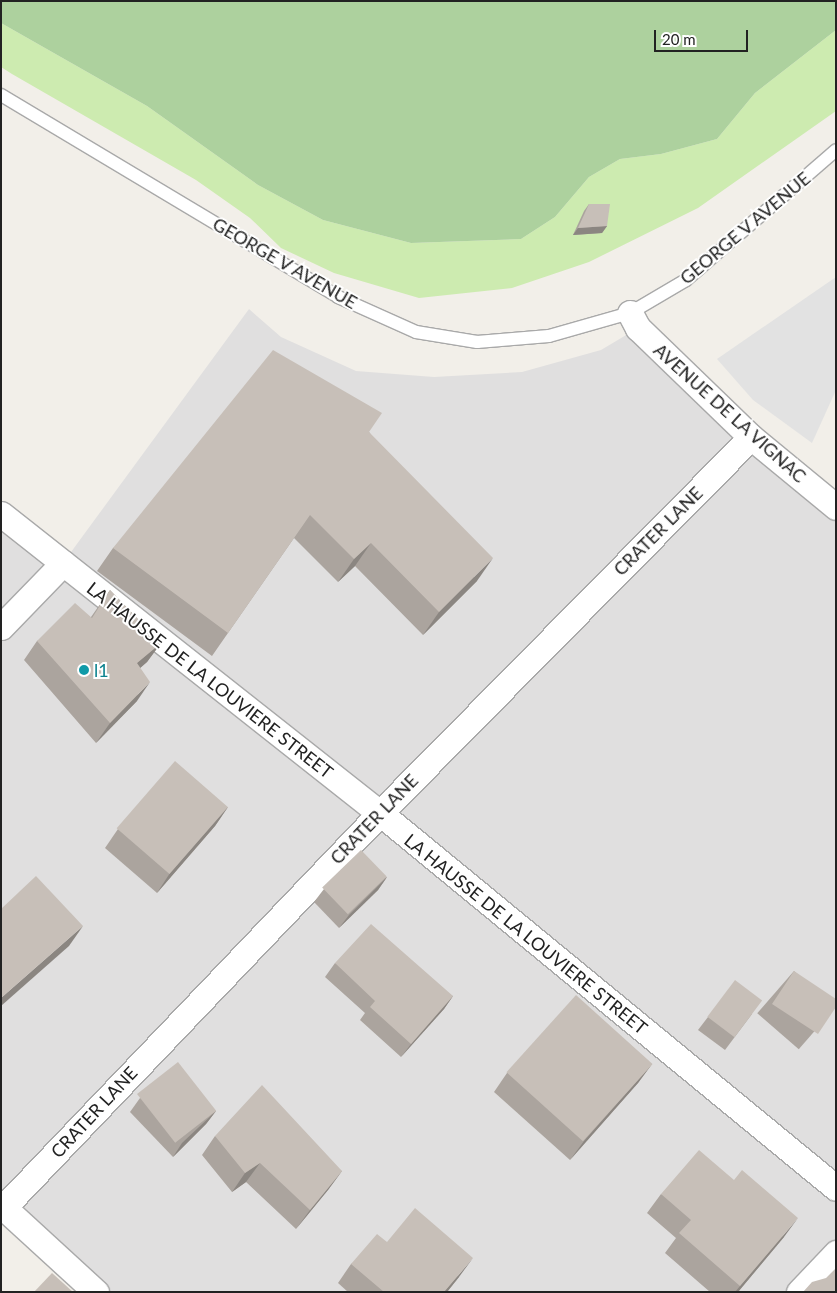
<!DOCTYPE html>
<html>
<head>
<meta charset="utf-8">
<style>
	body { margin:0 }
	#map { position:relative; width:837px; height:1293px; overflow:hidden; background:#f2efe9; font-family:Lato,sans-serif }
	div>[style] { position:absolute }
	.residential>* { inset:0; background:#e0dfdf }
	.grass>* { inset:0; background:#cdebb0 }
	.forest>* { inset:0; background:#add19e }
	.parking>* { inset:0; background:#e2e2e2 }
	.roads { filter:drop-shadow(1px 0 #a9a9a9) drop-shadow(-1px 0 #a9a9a9) drop-shadow(0 1px #a9a9a9) drop-shadow(0 -1px #a9a9a9) }
	.service>* { height:12px; margin:-6px; padding:0 6px; transform-origin:6px; border-radius:6px; background:#fff }
	.minor>* { height:25px; margin:-12.5px; padding:0 12.5px; transform-origin:12.5px; border-radius:12.5px; background:#fff }
	.wall>* { inset:0; background:#aba49e; transform-origin:0 0 }
	.shaded-wall>* { inset:0; background:#8b8681 }
	.building>* { inset:0; background:#c7bfb8; transform-origin:0 0 }
	.dots>* { width:14px; height:14px; translate:-50% -50%; box-sizing:border-box; border:2px solid #fff; border-radius:50% }
	span { translate:-50% -50%; white-space:nowrap; text-align:center; line-height:1.15; -webkit-text-stroke:4px #fff; paint-order:stroke }
	.street-label { font-size:18px; color:#222 }
	.culture-label { font-size:18px; color:#0d838f }
	.left { translate:0 -50%; text-align:left }
	.frame { position:absolute; inset:0; border:2px solid #222; pointer-events:none }
	.scale { position:absolute; left:654px; top:30px; width:94px; height:22px; box-sizing:border-box; border:2px solid #222; border-top:0; padding-left:6px; font-size:15px; line-height:18px; white-space:nowrap; color:#222; -webkit-text-stroke:4px #fff; paint-order:stroke }
</style>
</head>
<body>
<div id="map">
	<div class="residential">
		<i style="clip-path:polygon(249px 309px,281px 337px,356px 371px,434px 377px,522px 372px,601px 350px,638px 328px,836px 507px,836px 1292px,94px 1292px,1px 1205px,1px 514px,63px 563px)"></i>
	</div>
	<div class="grass">
		<i style="clip-path:polygon(1px 23px,147px 106px,258px 185px,323px 220px,411px 243px,521px 239px,555px 217px,589px 177px,620px 159px,661px 154px,717px 139px,755px 93px,836px 30px,836px 111px,698px 208px,589px 262px,512px 288px,419px 298px,334px 273px,281px 248px,250px 218px,196px 180px,12px 74px,1px 67px)"></i>
	</div>
	<div class="forest">
		<i style="clip-path:polygon(1px 1px,836px 1px,836px 30px,755px 93px,717px 139px,661px 154px,620px 159px,589px 177px,555px 217px,521px 239px,411px 243px,323px 220px,258px 185px,147px 106px,1px 23px)"></i>
	</div>
	<div class="parking">
		<i style="clip-path:polygon(836px 277px,836px 390px,812px 443px,753px 400px,717px 359px)"></i>
	</div>
	<div class="roads">
		<div class="service">
			<i style="left:1px;top:95px;width:393px;rotate:30.9deg"></i>
			<i style="left:338px;top:297px;width:85px;rotate:24.2deg"></i>
			<i style="left:416px;top:332px;width:62px;rotate:9.3deg"></i>
			<i style="left:477px;top:342px;width:72px;rotate:-4.8deg"></i>
			<i style="left:549px;top:336px;width:84px;rotate:-15.9deg"></i>
			<i style="left:630px;top:313px;width:65px;rotate:-30.5deg"></i>
			<i style="left:686px;top:280px;width:198px;rotate:-40.9deg"></i>
		</div>
		<div class="minor">
			<i style="left:630px;top:313px;width:17px;rotate:62deg"></i>
			<i style="left:638px;top:328px;width:157px;rotate:44deg"></i>
			<i style="left:751px;top:437px;width:110px;rotate:39.5deg"></i>
			<i style="left:1px;top:514px;width:483px;rotate:38.3deg"></i>
			<i style="left:380px;top:813px;width:590px;rotate:39.43deg"></i>
			<i style="left:1px;top:627px;width:89px;rotate:-45.9deg"></i>
			<i style="left:1px;top:1205px;width:129px;rotate:42.5deg"></i>
			<i style="left:4px;top:1207px;width:545px;rotate:-46.34deg"></i>
			<i style="left:380px;top:813px;width:528px;rotate:-45.38deg"></i>
			<i style="left:799px;top:1292px;width:54px;rotate:-46.5deg"></i>
		</div>
	</div>
	<div class="wall">
		<i style="clip-path:polygon(589px 204px,607px 226px,602px 233px,573px 235px,584px 211px)"></i>
		<i style="clip-path:polygon(369px 432px,477px 581px,423px 635px,355px 566px,338px 582px,294px 538px,212px 656px,97px 571px,113px 548px)"></i>
		<i style="clip-path:polygon(110px 590px,161px 643px,147px 662px,140px 668px,137px 701px,96px 743px,24px 660px,37px 641px,91px 617px)"></i>
		<i style="clip-path:polygon(228px 807px,215px 826px,157px 893px,105px 848px,118px 829px)"></i>
		<i style="clip-path:polygon(387px 877px,378px 890px,339px 928px,314px 902px,324px 889px)"></i>
		<i style="clip-path:polygon(335px 963px,453px 996px,444px 1009px,401px 1057px,360px 1020px,365px 1013px,325px 977px)"></i>
		<i style="left:794px;top:971px;width:55px;height:56px;rotate:41deg"></i>
		<i style="clip-path:polygon(752px 1014px,725px 1050px,698px 1030px,708px 1017px)"></i>
		<i style="clip-path:polygon(652px 1064px,638px 1083px,570px 1160px,494px 1092px,507px 1073px)"></i>
		<i style="clip-path:polygon(140px 1098px,216px 1111px,206px 1124px,173px 1157px,130px 1112px)"></i>
		<i style="clip-path:polygon(215px 1136px,342px 1171px,328px 1190px,296px 1229px,246px 1182px,232px 1192px,202px 1155px)"></i>
		<i style="clip-path:polygon(661px 1194px,784px 1237px,738px 1292px,710px 1292px,665px 1253px,676px 1238px,647px 1213px)"></i>
		<i style="clip-path:polygon(387px 1242px,459px 1277px,447px 1292px,348px 1292px,338px 1283px,351px 1264px)"></i>
	</div>
	<div class="shaded-wall">
		<i style="clip-path:polygon(607px 226px,602px 233px,573px 235px,578px 228px)"></i>
		<i style="clip-path:polygon(371px 543px,355px 566px,338px 582px,354px 559px)"></i>
		<i style="clip-path:polygon(493px 558px,477px 581px,423px 635px,439px 612px)"></i>
		<i style="clip-path:polygon(161px 643px,147px 662px,123px 683px,137px 663px)"></i>
		<i style="clip-path:polygon(150px 682px,137px 701px,96px 743px,110px 723px)"></i>
		<i style="clip-path:polygon(228px 807px,215px 826px,157px 893px,170px 873px)"></i>
		<i style="clip-path:polygon(387px 877px,378px 890px,339px 928px,349px 915px)"></i>
		<i style="clip-path:polygon(83px 926px,69px 946px,1px 1006px,1px 998px)"></i>
		<i style="clip-path:polygon(453px 996px,444px 1009px,401px 1057px,411px 1044px)"></i>
		<i style="clip-path:polygon(652px 1064px,638px 1083px,570px 1160px,584px 1141px)"></i>
		<i style="clip-path:polygon(216px 1111px,206px 1124px,173px 1157px,182px 1143px)"></i>
		<i style="clip-path:polygon(260px 1163px,246px 1182px,232px 1192px,245px 1173px)"></i>
		<i style="clip-path:polygon(342px 1171px,328px 1190px,296px 1229px,310px 1210px)"></i>
		<i style="clip-path:polygon(798px 1218px,784px 1237px,738px 1292px,735px 1292px,740px 1286px)"></i>
		<i style="clip-path:polygon(473px 1258px,459px 1277px,447px 1292px,444px 1292px)"></i>
	</div>
	<div class="building">
		<i style="clip-path:polygon(589px 204px,610px 204px,607px 226px,578px 228px)"></i>
		<i style="clip-path:polygon(273px 350px,382px 413px,369px 432px,493px 558px,439px 612px,371px 543px,354px 559px,310px 515px,228px 633px,113px 548px)"></i>
		<i style="clip-path:polygon(110px 590px,161px 643px,137px 663px,150px 682px,110px 723px,37px 641px,75px 603px,92px 618px)"></i>
		<i style="left:175px;top:761px;width:70px;height:89px;rotate:41deg"></i>
		<i style="left:361px;top:850px;width:37px;height:54px;rotate:46deg"></i>
		<i style="clip-path:polygon(36px 876px,83px 926px,1px 998px,1px 909px)"></i>
		<i style="clip-path:polygon(371px 924px,453px 996px,411px 1044px,370px 1007px,375px 1001px,335px 963px)"></i>
		<i style="clip-path:polygon(794px 971px,836px 999px,836px 1007px,818px 1034px,772px 1004px)"></i>
		<i style="left:735px;top:980px;width:34px;height:46px;rotate:37deg"></i>
		<i style="left:576px;top:995px;width:103px;height:104px;rotate:42deg"></i>
		<i style="left:178px;top:1062px;width:62px;height:52px;rotate:52deg"></i>
		<i style="clip-path:polygon(262px 1085px,342px 1171px,310px 1210px,260px 1163px,245px 1173px,215px 1136px)"></i>
		<i style="clip-path:polygon(699px 1150px,734px 1180px,742px 1170px,798px 1218px,740px 1286px,679px 1233px,691px 1220px,661px 1194px)"></i>
		<i style="clip-path:polygon(415px 1208px,473px 1258px,444px 1292px,384px 1292px,351px 1264px,377px 1234px,387px 1242px)"></i>
		<i style="clip-path:polygon(836px 1268px,836px 1292px,803px 1292px,812px 1282px,826px 1278px)"></i>
		<i style="clip-path:polygon(52px 1273px,73px 1292px,34px 1292px)"></i>
	</div>
	<div class="dots">
		<i style="left:84px;top:670px;background:#0f9aa8"></i>
	</div>
	<div class="street-label">
		<span style="left:745px;top:228px;rotate:-40deg">GEORGE V AVENUE</span>
		<span style="left:285px;top:263px;rotate:30deg">GEORGE V AVENUE</span>
		<span style="left:730px;top:413px;rotate:42deg">AVENUE DE LA VIGNAC</span>
		<span style="left:658px;top:531px;rotate:-45deg">CRATER LANE</span>
		<span style="left:210px;top:680px;rotate:38deg">LA HAUSSE DE LA LOUVIERE STREET</span>
		<span style="left:374px;top:819px;rotate:-46deg">CRATER LANE</span>
		<span style="left:526px;top:934px;rotate:39deg">LA HAUSSE DE LA LOUVIERE STREET</span>
		<span style="left:94px;top:1112px;rotate:-47deg">CRATER LANE</span>
	</div>
	<div class="culture-label">
		<span class="left" style="left:94px;top:670px">l1</span>
	</div>
	<div class="frame"></div>
	<div class="scale">20 m</div>
</div>
</body>
</html>
